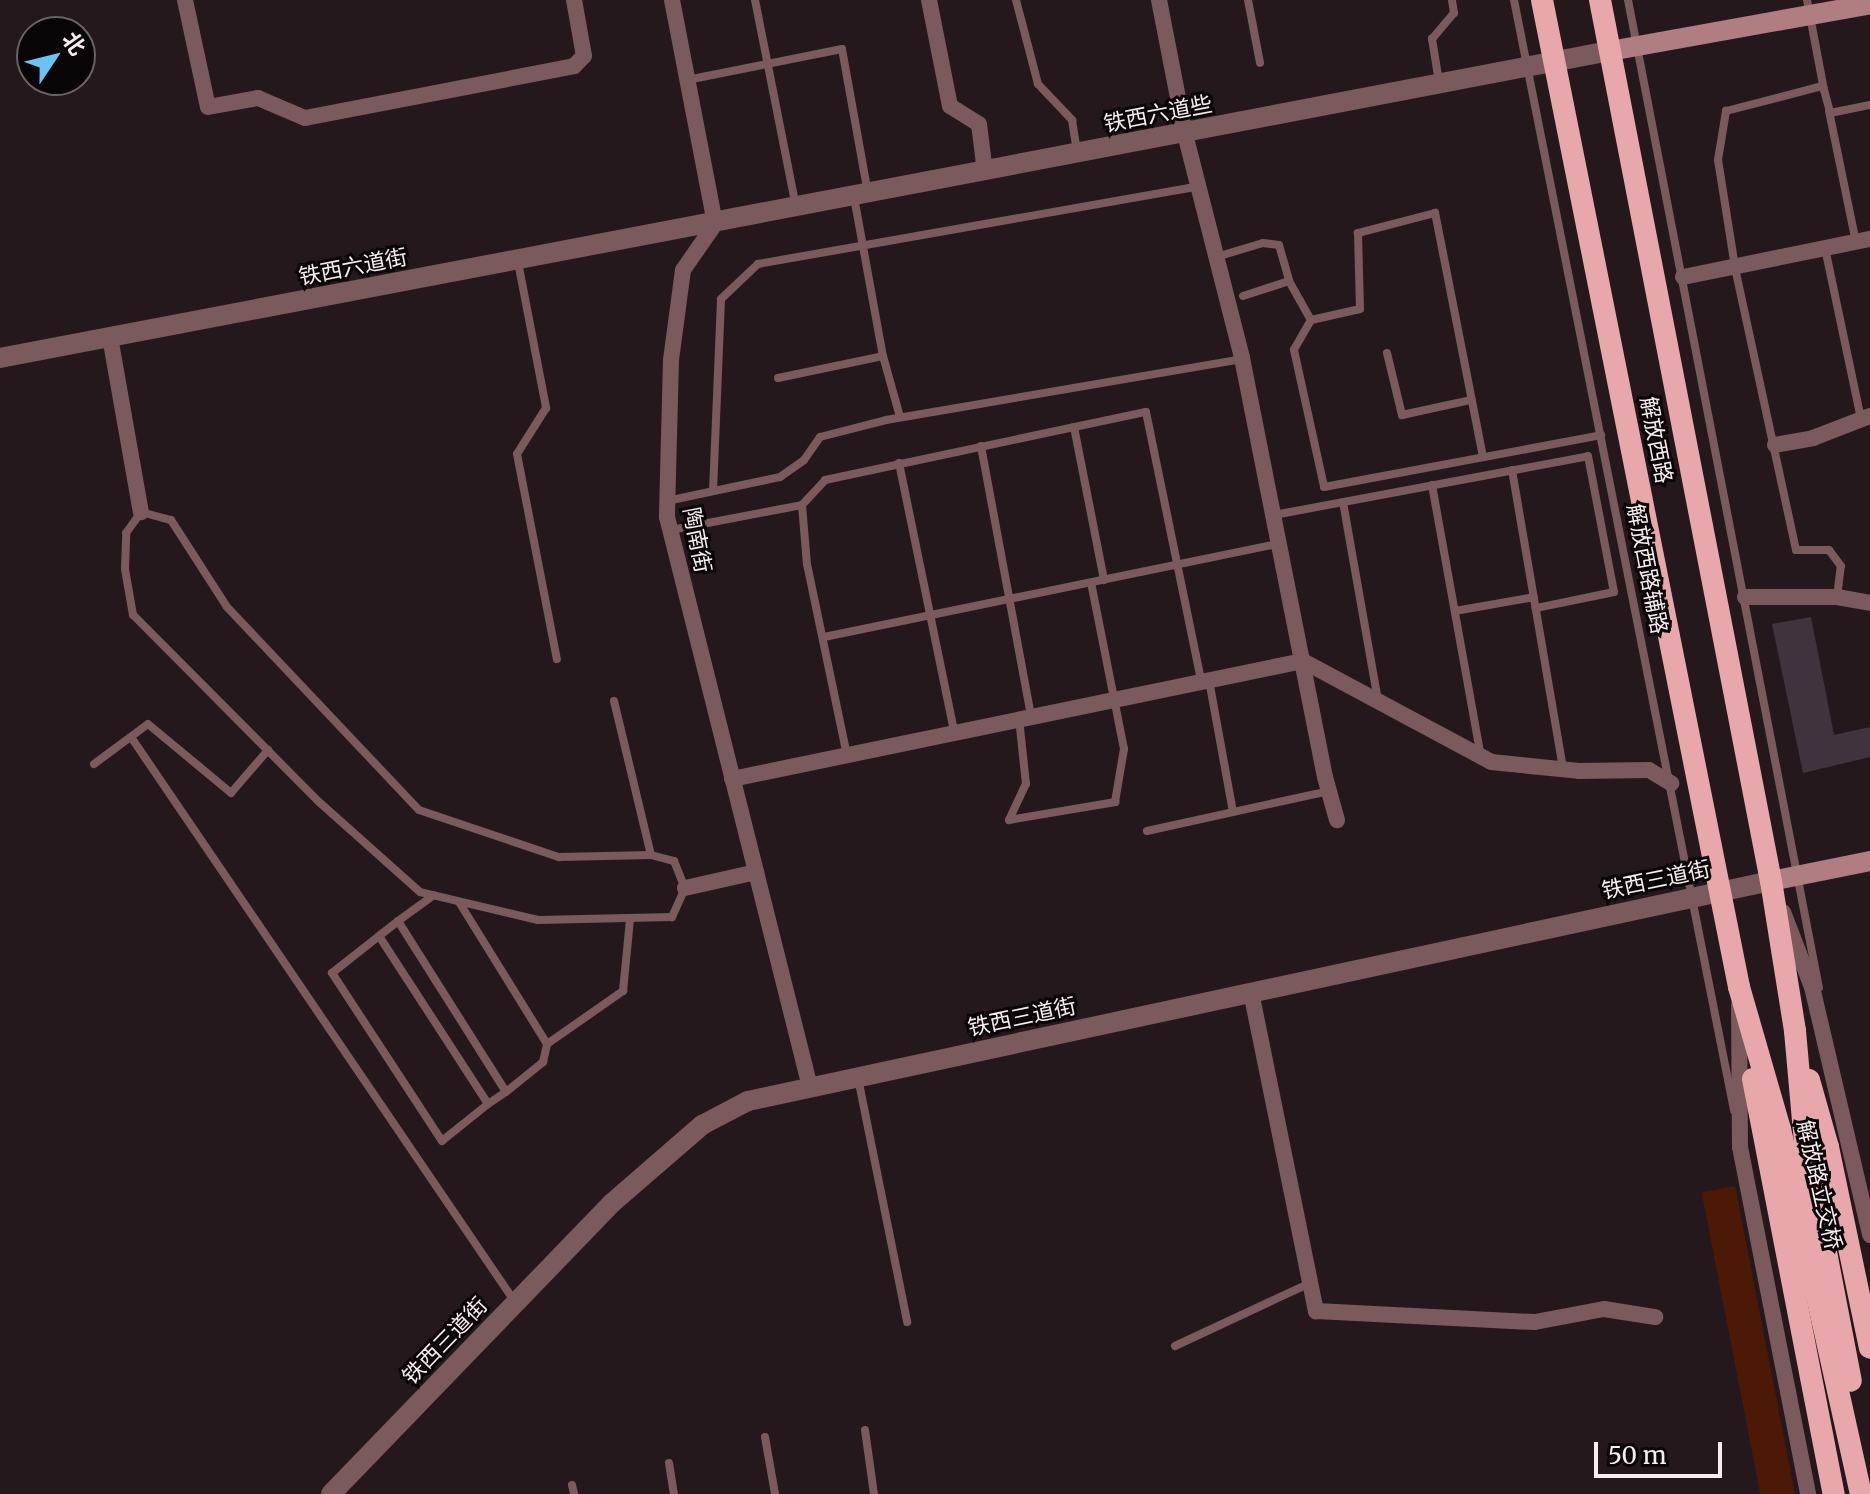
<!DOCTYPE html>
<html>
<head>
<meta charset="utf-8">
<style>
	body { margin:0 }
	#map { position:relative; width:1870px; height:1494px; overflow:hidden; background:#25181d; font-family:Merriweather,"Noto Sans SC",serif }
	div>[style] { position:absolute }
	.green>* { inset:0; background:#4c1906; transform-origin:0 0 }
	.building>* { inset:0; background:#3f343e }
	.service>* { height:8px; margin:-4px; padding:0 4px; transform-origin:4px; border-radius:4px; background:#7a5a5c }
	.minor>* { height:16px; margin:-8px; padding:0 8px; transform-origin:8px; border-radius:8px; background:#7a5a5c }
	.tertiary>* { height:20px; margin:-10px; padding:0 10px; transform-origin:10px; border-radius:10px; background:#7a5a5c }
	.secondary>* { height:20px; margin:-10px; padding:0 10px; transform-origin:10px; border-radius:10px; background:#b07d80 }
	.trunk>* { height:22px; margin:-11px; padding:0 11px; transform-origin:11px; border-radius:11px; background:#e8a7aa }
	span { translate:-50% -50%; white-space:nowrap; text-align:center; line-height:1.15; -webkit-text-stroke:6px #0a0507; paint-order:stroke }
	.street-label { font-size:22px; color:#f7edf1 }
	.north { position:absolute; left:16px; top:16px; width:80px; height:80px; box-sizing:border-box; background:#0a0507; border:2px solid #696265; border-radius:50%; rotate:55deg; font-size:22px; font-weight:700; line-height:32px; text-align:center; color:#f7edf1 }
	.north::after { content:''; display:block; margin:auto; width:28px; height:36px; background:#6bc3f2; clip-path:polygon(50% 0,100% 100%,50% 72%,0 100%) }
	.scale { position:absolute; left:1594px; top:1442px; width:128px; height:36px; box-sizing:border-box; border:4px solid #f7edf1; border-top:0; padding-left:10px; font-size:24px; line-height:28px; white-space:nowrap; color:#f7edf1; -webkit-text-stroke:6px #0a0507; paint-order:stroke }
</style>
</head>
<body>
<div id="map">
	<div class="green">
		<i style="left:1735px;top:1186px;width:313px;height:34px;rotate:79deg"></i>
	</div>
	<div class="building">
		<i style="clip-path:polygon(1811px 617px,1834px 735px,1870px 727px,1870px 757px,1803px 773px,1772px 624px)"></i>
	</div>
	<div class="service">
		<i style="left:755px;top:0;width:211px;rotate:78.8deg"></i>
		<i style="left:1016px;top:0;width:87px;rotate:75.3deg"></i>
		<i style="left:1038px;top:84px;width:50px;rotate:46.6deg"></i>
		<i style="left:1072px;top:120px;width:30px;rotate:81deg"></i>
		<i style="left:1248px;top:0;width:64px;rotate:79.2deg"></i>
		<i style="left:1514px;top:0;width:1132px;rotate:78.79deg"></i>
		<i style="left:1628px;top:0;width:1006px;rotate:79.06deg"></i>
		<i style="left:1807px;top:0;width:92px;rotate:79.3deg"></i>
		<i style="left:687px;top:80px;width:158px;rotate:-11.3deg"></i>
		<i style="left:842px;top:49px;width:146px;rotate:79.8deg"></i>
		<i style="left:1439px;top:82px;width:44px;rotate:-99.2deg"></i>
		<i style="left:1432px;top:39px;width:34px;rotate:-50deg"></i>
		<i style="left:1454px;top:13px;width:13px;rotate:-99deg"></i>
		<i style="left:1829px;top:111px;width:134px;rotate:78.4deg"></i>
		<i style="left:854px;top:197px;width:162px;rotate:79.7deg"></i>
		<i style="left:1825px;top:248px;width:175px;rotate:78.1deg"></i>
		<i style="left:1216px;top:257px;width:49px;rotate:-16.6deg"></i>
		<i style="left:1263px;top:243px;width:16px;rotate:7deg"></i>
		<i style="left:1279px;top:245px;width:37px;rotate:74deg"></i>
		<i style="left:1289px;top:281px;width:45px;rotate:60.6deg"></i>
		<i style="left:518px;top:262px;width:149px;rotate:79.1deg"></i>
		<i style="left:546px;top:408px;width:54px;rotate:122.2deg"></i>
		<i style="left:517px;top:454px;width:209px;rotate:79deg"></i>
		<i style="left:1243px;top:296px;width:48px;rotate:-18.1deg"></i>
		<i style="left:1387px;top:353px;width:64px;rotate:76.4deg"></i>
		<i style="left:1402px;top:415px;width:71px;rotate:-12.3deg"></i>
		<i style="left:778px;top:378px;width:107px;rotate:-11.8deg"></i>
		<i style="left:883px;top:356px;width:63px;rotate:74.4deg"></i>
		<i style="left:1074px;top:427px;width:156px;rotate:78.9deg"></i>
		<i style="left:981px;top:446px;width:275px;rotate:79.5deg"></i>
		<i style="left:1483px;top:457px;width:249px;rotate:-101.1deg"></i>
		<i style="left:1435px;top:213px;width:80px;rotate:165.4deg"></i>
		<i style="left:1358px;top:233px;width:76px;rotate:88.5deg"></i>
		<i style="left:1360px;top:309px;width:50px;rotate:167.3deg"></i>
		<i style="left:1311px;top:320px;width:34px;rotate:120deg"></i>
		<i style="left:1294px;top:350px;width:140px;rotate:77.6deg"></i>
		<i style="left:1324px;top:487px;width:282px;rotate:-10.6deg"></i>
		<i style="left:899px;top:463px;width:275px;rotate:78.4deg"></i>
		<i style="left:1512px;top:470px;width:303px;rotate:80.3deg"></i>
		<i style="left:1432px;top:485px;width:275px;rotate:79.8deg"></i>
		<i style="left:713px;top:491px;width:192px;rotate:-87.6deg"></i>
		<i style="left:721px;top:299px;width:51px;rotate:-43.4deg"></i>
		<i style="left:758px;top:264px;width:448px;rotate:-10deg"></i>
		<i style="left:667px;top:501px;width:116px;rotate:-12deg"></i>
		<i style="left:780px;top:477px;width:29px;rotate:-35deg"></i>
		<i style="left:804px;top:460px;width:28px;rotate:-55deg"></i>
		<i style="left:820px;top:437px;width:68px;rotate:-14.4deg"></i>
		<i style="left:886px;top:420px;width:361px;rotate:-9.7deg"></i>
		<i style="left:1343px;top:502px;width:202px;rotate:80deg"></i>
		<i style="left:802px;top:505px;width:59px;rotate:85.2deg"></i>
		<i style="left:807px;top:564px;width:195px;rotate:78.2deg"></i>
		<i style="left:141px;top:512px;width:31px;rotate:15deg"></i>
		<i style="left:171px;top:520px;width:103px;rotate:57.2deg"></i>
		<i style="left:227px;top:607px;width:279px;rotate:46.6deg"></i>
		<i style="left:419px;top:810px;width:148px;rotate:18.6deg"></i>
		<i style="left:559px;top:857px;width:92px;rotate:-1.2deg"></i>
		<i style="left:651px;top:855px;width:24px;rotate:15deg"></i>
		<i style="left:674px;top:861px;width:29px;rotate:68deg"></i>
		<i style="left:685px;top:888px;width:32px;rotate:114deg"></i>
		<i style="left:672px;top:917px;width:134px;rotate:178.7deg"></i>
		<i style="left:538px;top:920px;width:121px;rotate:-166.7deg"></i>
		<i style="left:420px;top:892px;width:134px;rotate:-138.3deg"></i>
		<i style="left:320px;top:803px;width:265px;rotate:-134.8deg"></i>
		<i style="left:133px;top:615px;width:47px;rotate:-99.9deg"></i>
		<i style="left:125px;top:569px;width:36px;rotate:-88deg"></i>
		<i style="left:126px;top:533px;width:26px;rotate:-54deg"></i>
		<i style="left:1274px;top:515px;width:319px;rotate:-10.6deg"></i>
		<i style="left:1588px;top:456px;width:138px;rotate:79.2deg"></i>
		<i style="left:1614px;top:592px;width:80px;rotate:168.4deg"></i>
		<i style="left:671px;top:530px;width:133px;rotate:-10.8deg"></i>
		<i style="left:802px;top:505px;width:34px;rotate:-47deg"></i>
		<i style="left:825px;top:480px;width:328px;rotate:-12deg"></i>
		<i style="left:1146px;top:412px;width:275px;rotate:78.4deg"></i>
		<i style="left:1837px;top:597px;width:31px;rotate:-83deg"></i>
		<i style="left:1841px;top:566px;width:20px;rotate:-127deg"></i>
		<i style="left:1829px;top:550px;width:33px;rotate:180deg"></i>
		<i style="left:1796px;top:550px;width:289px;rotate:-102.2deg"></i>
		<i style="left:1735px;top:267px;width:108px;rotate:-99deg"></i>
		<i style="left:1718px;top:160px;width:50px;rotate:-80.7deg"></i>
		<i style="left:1726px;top:111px;width:100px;rotate:-14.5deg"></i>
		<i style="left:1823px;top:86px;width:28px;rotate:75deg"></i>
		<i style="left:1830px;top:113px;width:41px;rotate:-11.3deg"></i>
		<i style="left:1455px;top:611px;width:80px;rotate:-10deg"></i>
		<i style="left:824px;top:637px;width:464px;rotate:-11.6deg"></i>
		<i style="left:1209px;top:680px;width:134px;rotate:79.7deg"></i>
		<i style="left:614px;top:701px;width:158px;rotate:76.5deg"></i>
		<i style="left:131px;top:737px;width:683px;rotate:55.8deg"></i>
		<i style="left:94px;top:764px;width:67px;rotate:-36.5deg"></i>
		<i style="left:148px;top:724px;width:108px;rotate:39.7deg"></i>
		<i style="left:231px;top:793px;width:57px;rotate:-49.3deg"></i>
		<i style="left:1009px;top:820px;width:108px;rotate:-9.6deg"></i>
		<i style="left:1115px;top:802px;width:54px;rotate:-80.4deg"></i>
		<i style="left:1124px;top:749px;width:169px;rotate:-101.2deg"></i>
		<i style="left:1009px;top:820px;width:40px;rotate:-65deg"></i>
		<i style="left:1026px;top:784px;width:65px;rotate:-96.1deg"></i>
		<i style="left:1147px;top:831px;width:186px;rotate:-12.4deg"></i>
		<i style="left:459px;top:902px;width:167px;rotate:58.2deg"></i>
		<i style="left:398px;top:921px;width:202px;rotate:57.7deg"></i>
		<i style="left:506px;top:1092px;width:48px;rotate:-39deg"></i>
		<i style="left:543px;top:1062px;width:18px;rotate:-77deg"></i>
		<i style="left:547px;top:1044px;width:93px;rotate:-34.9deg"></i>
		<i style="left:623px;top:991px;width:72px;rotate:-84.4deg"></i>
		<i style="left:379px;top:936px;width:200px;rotate:57deg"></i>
		<i style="left:488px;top:1104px;width:59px;rotate:141.2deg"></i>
		<i style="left:442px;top:1141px;width:201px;rotate:-123.2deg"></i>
		<i style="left:332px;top:973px;width:60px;rotate:-38.2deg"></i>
		<i style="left:379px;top:936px;width:24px;rotate:-38deg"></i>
		<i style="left:398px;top:921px;width:44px;rotate:-35.8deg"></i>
		<i style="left:858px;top:1078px;width:249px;rotate:78.6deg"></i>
		<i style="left:488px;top:1104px;width:22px;rotate:-34deg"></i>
		<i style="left:1175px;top:1346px;width:149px;rotate:-25deg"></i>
		<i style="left:865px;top:1430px;width:65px;rotate:82deg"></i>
		<i style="left:765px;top:1437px;width:58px;rotate:80deg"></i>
		<i style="left:669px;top:1463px;width:31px;rotate:81deg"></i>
		<i style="left:572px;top:1485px;width:9px;rotate:77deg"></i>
	</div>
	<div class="minor">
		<i style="left:185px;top:0;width:109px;rotate:77.9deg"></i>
		<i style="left:208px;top:107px;width:51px;rotate:-10.2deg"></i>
		<i style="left:258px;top:98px;width:51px;rotate:23.1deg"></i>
		<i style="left:305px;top:118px;width:274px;rotate:-10.9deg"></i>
		<i style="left:574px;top:66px;width:14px;rotate:-45deg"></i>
		<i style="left:584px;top:56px;width:57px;rotate:-100.1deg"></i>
		<i style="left:672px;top:0;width:228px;rotate:79.1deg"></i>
		<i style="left:715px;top:224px;width:56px;rotate:124.8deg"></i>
		<i style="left:683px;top:270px;width:91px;rotate:97.6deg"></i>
		<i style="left:671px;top:360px;width:157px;rotate:91.5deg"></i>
		<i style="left:667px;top:517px;width:588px;rotate:75.92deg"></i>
		<i style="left:929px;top:0;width:108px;rotate:78.8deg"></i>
		<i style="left:950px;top:106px;width:34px;rotate:32deg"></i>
		<i style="left:979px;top:124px;width:48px;rotate:82.9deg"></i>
		<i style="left:1159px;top:0;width:136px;rotate:79deg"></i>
		<i style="left:1185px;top:134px;width:231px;rotate:75.7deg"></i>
		<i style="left:1242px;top:358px;width:427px;rotate:78.8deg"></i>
		<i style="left:1325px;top:777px;width:45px;rotate:74.4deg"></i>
		<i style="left:1683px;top:277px;width:191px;rotate:-11.5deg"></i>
		<i style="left:110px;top:337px;width:178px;rotate:80deg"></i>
		<i style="left:1775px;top:445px;width:39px;rotate:-10deg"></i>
		<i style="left:1813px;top:438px;width:61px;rotate:-21.1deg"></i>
		<i style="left:1745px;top:597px;width:92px"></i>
		<i style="left:1837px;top:597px;width:34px;rotate:10deg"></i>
		<i style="left:732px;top:779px;width:583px;rotate:-11.68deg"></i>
		<i style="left:1303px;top:661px;width:213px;rotate:28.2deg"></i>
		<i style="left:1491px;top:762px;width:88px;rotate:5.8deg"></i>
		<i style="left:1579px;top:771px;width:70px;rotate:-0.8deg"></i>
		<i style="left:1649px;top:770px;width:26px;rotate:31deg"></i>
		<i style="left:685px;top:888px;width:73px;rotate:-12.7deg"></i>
		<i style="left:1783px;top:912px;width:80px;rotate:68.9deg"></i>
		<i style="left:1812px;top:987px;width:255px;rotate:76.8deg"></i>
		<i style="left:1251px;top:992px;width:326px;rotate:78.5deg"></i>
		<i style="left:1316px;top:1311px;width:219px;rotate:2.9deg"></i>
		<i style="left:1535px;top:1322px;width:70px;rotate:-10.7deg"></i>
		<i style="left:1604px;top:1309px;width:52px;rotate:8.9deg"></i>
		<i style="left:1739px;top:1005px;width:142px;rotate:89.6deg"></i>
		<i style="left:1740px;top:1147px;width:354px;rotate:78.9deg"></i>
	</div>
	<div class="tertiary">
		<i style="left:0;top:358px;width:1639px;rotate:-10.8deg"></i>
		<i style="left:331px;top:1494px;width:405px;rotate:-46deg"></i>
		<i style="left:612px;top:1203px;width:119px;rotate:-40.9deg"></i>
		<i style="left:702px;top:1125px;width:52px;rotate:-27.6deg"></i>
		<i style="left:748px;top:1101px;width:1046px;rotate:-12.14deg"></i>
	</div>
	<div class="secondary">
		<i style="left:1610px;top:51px;width:264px;rotate:-10.2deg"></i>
		<i style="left:1771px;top:881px;width:101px;rotate:-11.4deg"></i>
	</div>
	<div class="trunk">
		<i style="left:1542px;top:0;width:1006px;rotate:78.71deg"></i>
		<i style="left:1739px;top:987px;width:148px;rotate:73.9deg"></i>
		<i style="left:1780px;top:1129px;width:374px;rotate:77.5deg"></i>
		<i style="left:1600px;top:0;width:897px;rotate:79.02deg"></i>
		<i style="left:1771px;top:881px;width:152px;rotate:80.9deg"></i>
		<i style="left:1795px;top:1031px;width:112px;rotate:84.9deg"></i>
		<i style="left:1805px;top:1143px;width:242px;rotate:79.1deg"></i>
		<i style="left:1753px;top:1079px;width:423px;rotate:79deg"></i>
		<i style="left:1809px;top:1080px;width:70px;rotate:74.2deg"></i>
		<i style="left:1828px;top:1147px;width:205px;rotate:78.2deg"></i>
	</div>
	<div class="street-label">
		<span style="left:1158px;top:114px;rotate:-11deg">铁西六道些</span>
		<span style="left:353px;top:267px;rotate:-11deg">铁西六道街</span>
		<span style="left:1656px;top:440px;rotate:79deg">解放西路</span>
		<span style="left:697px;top:540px;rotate:79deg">陶南街</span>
		<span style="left:1647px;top:569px;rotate:79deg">解放西路辅路</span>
		<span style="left:1656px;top:880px;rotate:-12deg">铁西三道街</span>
		<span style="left:1022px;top:1017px;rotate:-12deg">铁西三道街</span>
		<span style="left:1819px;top:1185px;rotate:77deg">解放路立交桥</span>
		<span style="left:445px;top:1341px;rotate:-46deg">铁西三道街</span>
	</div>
	<div class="north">北</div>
	<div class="scale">50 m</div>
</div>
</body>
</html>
